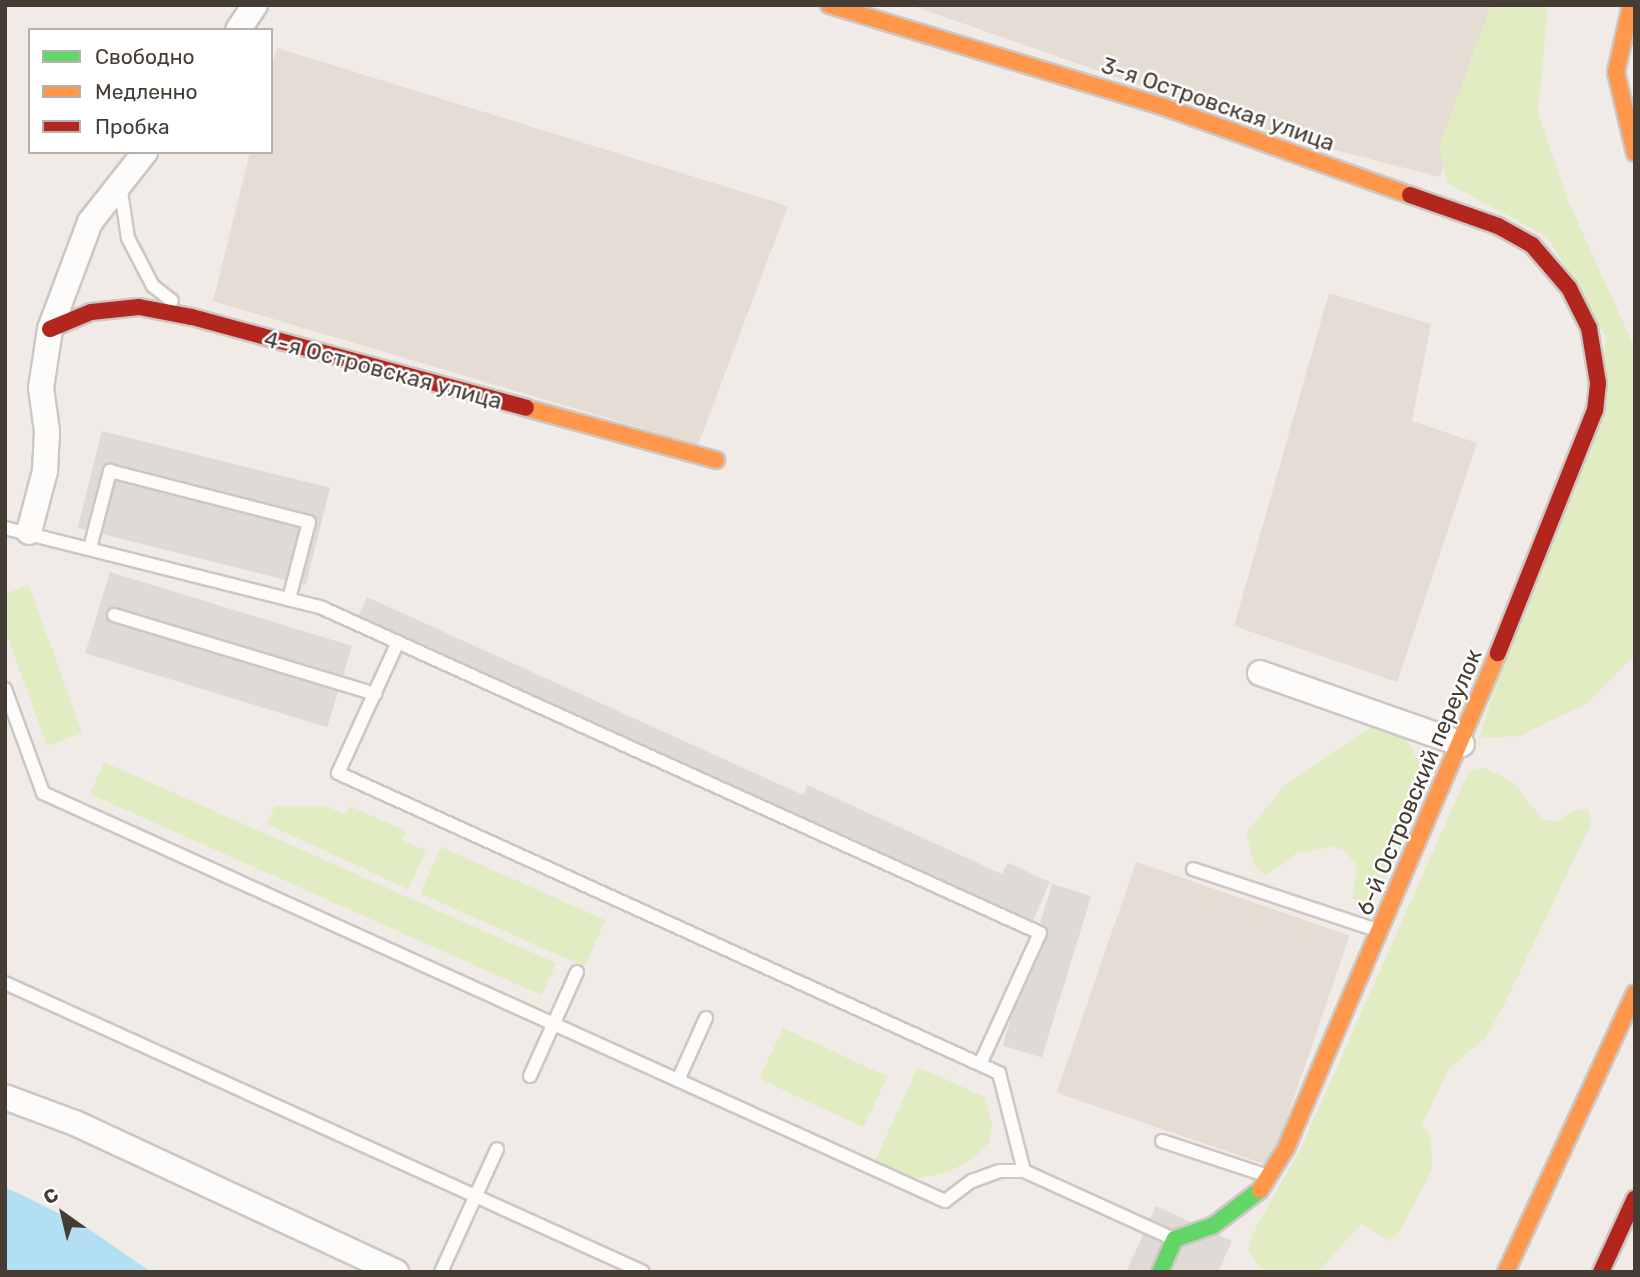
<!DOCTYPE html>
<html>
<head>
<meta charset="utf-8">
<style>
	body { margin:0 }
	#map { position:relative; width:1640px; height:1277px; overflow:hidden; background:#f0ebe6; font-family:Rubik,sans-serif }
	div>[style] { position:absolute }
	.residential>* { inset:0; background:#e5ddd3; transform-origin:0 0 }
	.green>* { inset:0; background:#e1ecc3; transform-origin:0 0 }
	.parking>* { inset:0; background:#dfdad6; transform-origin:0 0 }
	.water>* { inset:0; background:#b2dff1 }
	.roads { filter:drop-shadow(2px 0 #ccc7c2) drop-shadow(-2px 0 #ccc7c2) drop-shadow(0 2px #ccc7c2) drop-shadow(0 -2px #ccc7c2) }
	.lane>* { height:12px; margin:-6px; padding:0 6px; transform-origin:6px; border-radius:6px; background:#fdfcfb }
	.street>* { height:24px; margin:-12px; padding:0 12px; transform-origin:12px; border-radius:12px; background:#fdfcfb }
	.fast>* { height:16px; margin:-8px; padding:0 8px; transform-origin:8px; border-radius:8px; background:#63d668 }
	.slow>* { height:16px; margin:-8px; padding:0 8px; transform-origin:8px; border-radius:8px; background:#ff974d }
	.jam>* { height:16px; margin:-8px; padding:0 8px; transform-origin:8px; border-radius:8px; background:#b3261e }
	span { translate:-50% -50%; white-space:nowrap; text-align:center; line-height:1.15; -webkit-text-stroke:5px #fff; paint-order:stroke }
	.street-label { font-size:23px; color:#453c33 }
	.frame { position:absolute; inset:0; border:7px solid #453c33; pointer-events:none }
	.legend { position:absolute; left:28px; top:28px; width:245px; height:126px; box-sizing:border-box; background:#fff; border:2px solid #b5b1ad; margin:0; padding:9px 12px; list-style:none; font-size:21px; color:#453c33 }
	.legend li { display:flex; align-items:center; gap:14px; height:35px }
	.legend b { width:35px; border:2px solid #b5b1ad }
	.north { position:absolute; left:28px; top:1179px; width:70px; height:70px; -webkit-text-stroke:5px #fff; paint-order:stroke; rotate:326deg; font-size:19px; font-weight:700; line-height:28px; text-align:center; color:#453c33 }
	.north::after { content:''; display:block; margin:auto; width:24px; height:32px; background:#453c33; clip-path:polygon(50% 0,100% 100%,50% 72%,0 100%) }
</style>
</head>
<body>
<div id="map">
	<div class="residential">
		<i style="clip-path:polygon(910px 5px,1501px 5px,1440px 177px,1296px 140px)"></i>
		<i style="clip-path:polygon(277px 48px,788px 206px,698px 445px,213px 301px,250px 152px,271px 152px,271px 69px)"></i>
		<i style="clip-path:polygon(1329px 293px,1431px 324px,1412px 421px,1477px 443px,1397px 682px,1234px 626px)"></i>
		<i style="left:1136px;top:862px;width:226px;height:244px;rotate:19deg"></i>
	</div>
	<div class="green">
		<i style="clip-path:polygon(1491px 5px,1548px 5px,1538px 113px,1567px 198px,1635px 349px,1635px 654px,1586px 704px,1519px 736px,1479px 738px,1607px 339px,1548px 237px,1447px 183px,1439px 147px)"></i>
		<i style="clip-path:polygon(29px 585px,82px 733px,47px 746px,5px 630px,5px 594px)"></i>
		<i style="clip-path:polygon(1372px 726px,1404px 735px,1420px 764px,1420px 791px,1407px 833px,1378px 893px,1365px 904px,1353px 898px,1357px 866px,1345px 851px,1329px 846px,1307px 853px,1299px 851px,1266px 876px,1254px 865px,1246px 833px,1283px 787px)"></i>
		<i style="left:104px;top:762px;width:495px;height:35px;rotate:24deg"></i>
		<i style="clip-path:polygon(1486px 768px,1514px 783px,1543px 820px,1559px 821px,1573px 811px,1588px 809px,1591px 824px,1502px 1009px,1485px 1038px,1448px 1070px,1422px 1125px,1431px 1138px,1432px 1170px,1401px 1229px,1390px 1241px,1361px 1224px,1318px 1272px,1264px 1272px,1248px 1251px,1252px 1235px,1301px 1148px,1469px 771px)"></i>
		<i style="clip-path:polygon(275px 806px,326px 806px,346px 815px,350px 806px,406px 831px,402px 840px,426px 851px,408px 889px,267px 824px)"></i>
		<i style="left:441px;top:847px;width:180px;height:51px;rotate:24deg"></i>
		<i style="left:783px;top:1028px;width:115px;height:56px;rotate:25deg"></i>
		<i style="clip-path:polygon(918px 1067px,985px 1097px,992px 1125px,989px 1142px,975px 1157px,949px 1172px,914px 1179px,875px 1161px)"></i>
	</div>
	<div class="parking">
		<i style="left:102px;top:431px;width:235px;height:100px;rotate:14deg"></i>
		<i style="left:110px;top:572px;width:253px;height:85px;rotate:17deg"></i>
		<i style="clip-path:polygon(367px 597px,803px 795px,807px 785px,1002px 874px,1008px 863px,1050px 882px,1027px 934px,353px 628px)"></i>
		<i style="left:1052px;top:884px;width:41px;height:169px;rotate:17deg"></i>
		<i style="clip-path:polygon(1156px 1206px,1232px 1241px,1218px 1272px,1126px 1272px)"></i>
	</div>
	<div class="water">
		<i style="clip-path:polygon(5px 1187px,83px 1225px,151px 1272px,5px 1272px)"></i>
	</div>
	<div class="roads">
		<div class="lane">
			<i style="left:120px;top:185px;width:54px;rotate:81.4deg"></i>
			<i style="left:128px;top:238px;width:54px;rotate:62.5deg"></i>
			<i style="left:153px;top:286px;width:24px;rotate:38deg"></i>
			<i style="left:5px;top:528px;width:325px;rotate:14.1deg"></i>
			<i style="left:320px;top:607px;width:790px;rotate:24.36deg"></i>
			<i style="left:1040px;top:933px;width:144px;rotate:114.6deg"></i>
			<i style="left:90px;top:548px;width:80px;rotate:-75.4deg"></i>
			<i style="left:110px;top:471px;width:205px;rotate:14.4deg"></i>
			<i style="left:309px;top:522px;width:80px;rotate:104.6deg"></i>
			<i style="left:114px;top:615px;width:273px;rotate:16.8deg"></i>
			<i style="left:398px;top:642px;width:144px;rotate:114.6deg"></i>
			<i style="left:338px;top:773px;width:726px;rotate:24.41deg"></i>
			<i style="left:999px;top:1073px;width:101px;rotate:75.7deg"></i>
			<i style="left:5px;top:689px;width:111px;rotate:69.9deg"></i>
			<i style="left:43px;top:793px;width:990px;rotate:24.34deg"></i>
			<i style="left:945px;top:1201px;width:34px;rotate:-37deg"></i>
			<i style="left:972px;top:1181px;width:30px;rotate:-20deg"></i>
			<i style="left:1000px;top:1171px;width:24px"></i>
			<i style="left:1024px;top:1171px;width:162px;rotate:24.4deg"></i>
			<i style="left:1193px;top:869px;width:193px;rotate:18.4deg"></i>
			<i style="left:5px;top:983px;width:700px;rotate:24.37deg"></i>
			<i style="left:530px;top:1076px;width:114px;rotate:-65.7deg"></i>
			<i style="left:678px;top:1080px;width:68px;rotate:-65.7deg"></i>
			<i style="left:1162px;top:1141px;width:108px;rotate:18.3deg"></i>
			<i style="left:441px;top:1272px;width:135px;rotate:-65.5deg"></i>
		</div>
		<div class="street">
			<i style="left:238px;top:30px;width:30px;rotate:-56deg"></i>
			<i style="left:29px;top:532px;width:63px;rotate:-75.3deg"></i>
			<i style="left:45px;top:471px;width:40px;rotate:-87.1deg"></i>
			<i style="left:47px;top:431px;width:43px;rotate:-97.9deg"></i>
			<i style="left:41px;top:388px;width:60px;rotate:-81.3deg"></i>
			<i style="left:50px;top:329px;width:114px;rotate:-69.5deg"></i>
			<i style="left:90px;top:222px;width:89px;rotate:-51.8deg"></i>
			<i style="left:1260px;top:673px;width:214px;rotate:19.4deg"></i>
			<i style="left:5px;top:1097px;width:75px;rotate:20.4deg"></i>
			<i style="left:75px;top:1123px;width:354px;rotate:24.9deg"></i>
		</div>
		<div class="fast">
			<i style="left:1160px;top:1272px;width:36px;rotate:-66deg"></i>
			<i style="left:1175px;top:1239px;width:41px;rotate:-19.7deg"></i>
			<i style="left:1214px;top:1225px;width:58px;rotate:-37.3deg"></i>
		</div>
		<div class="slow">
			<i style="left:829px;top:5px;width:350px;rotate:16.9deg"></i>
			<i style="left:1164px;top:107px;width:261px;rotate:19.7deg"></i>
			<i style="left:1631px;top:5px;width:69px;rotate:102.6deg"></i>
			<i style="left:1616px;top:72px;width:83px;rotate:76.8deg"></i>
			<i style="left:526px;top:408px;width:197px;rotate:15.3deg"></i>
			<i style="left:1260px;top:1190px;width:49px;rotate:-58.2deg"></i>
			<i style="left:1286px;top:1148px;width:538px;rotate:-66.82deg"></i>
			<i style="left:1506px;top:1272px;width:307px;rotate:-65.2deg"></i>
		</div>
		<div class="jam">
			<i style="left:1410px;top:195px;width:93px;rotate:19.4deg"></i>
			<i style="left:1498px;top:226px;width:39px;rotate:29deg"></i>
			<i style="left:1532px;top:245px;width:57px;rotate:49.3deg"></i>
			<i style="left:1569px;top:288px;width:45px;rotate:63.4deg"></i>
			<i style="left:1589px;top:328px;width:56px;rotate:80.7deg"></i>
			<i style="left:1598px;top:383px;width:27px;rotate:96deg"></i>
			<i style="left:1595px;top:410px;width:262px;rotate:111.8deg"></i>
			<i style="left:50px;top:329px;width:44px;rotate:-22.5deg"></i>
			<i style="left:91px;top:312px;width:48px;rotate:-5.9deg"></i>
			<i style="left:139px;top:307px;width:54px;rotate:10.7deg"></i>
			<i style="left:192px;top:317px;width:346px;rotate:15.2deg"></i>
			<i style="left:1601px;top:1272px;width:81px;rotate:-65.3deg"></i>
		</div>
	</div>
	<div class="street-label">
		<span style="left:1218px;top:104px;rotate:19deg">3-я Островская улица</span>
		<span style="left:383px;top:370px;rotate:15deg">4-я Островская улица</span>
		<span style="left:1419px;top:782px;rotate:-67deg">6-й Островский переулок</span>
	</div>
	<div class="frame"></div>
	<ul class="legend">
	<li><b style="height:9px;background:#63d668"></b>Свободно</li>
	<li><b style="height:9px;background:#ff974d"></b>Медленно</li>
	<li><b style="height:9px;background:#b3261e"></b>Пробка</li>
	</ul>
	<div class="north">С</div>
</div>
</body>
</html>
